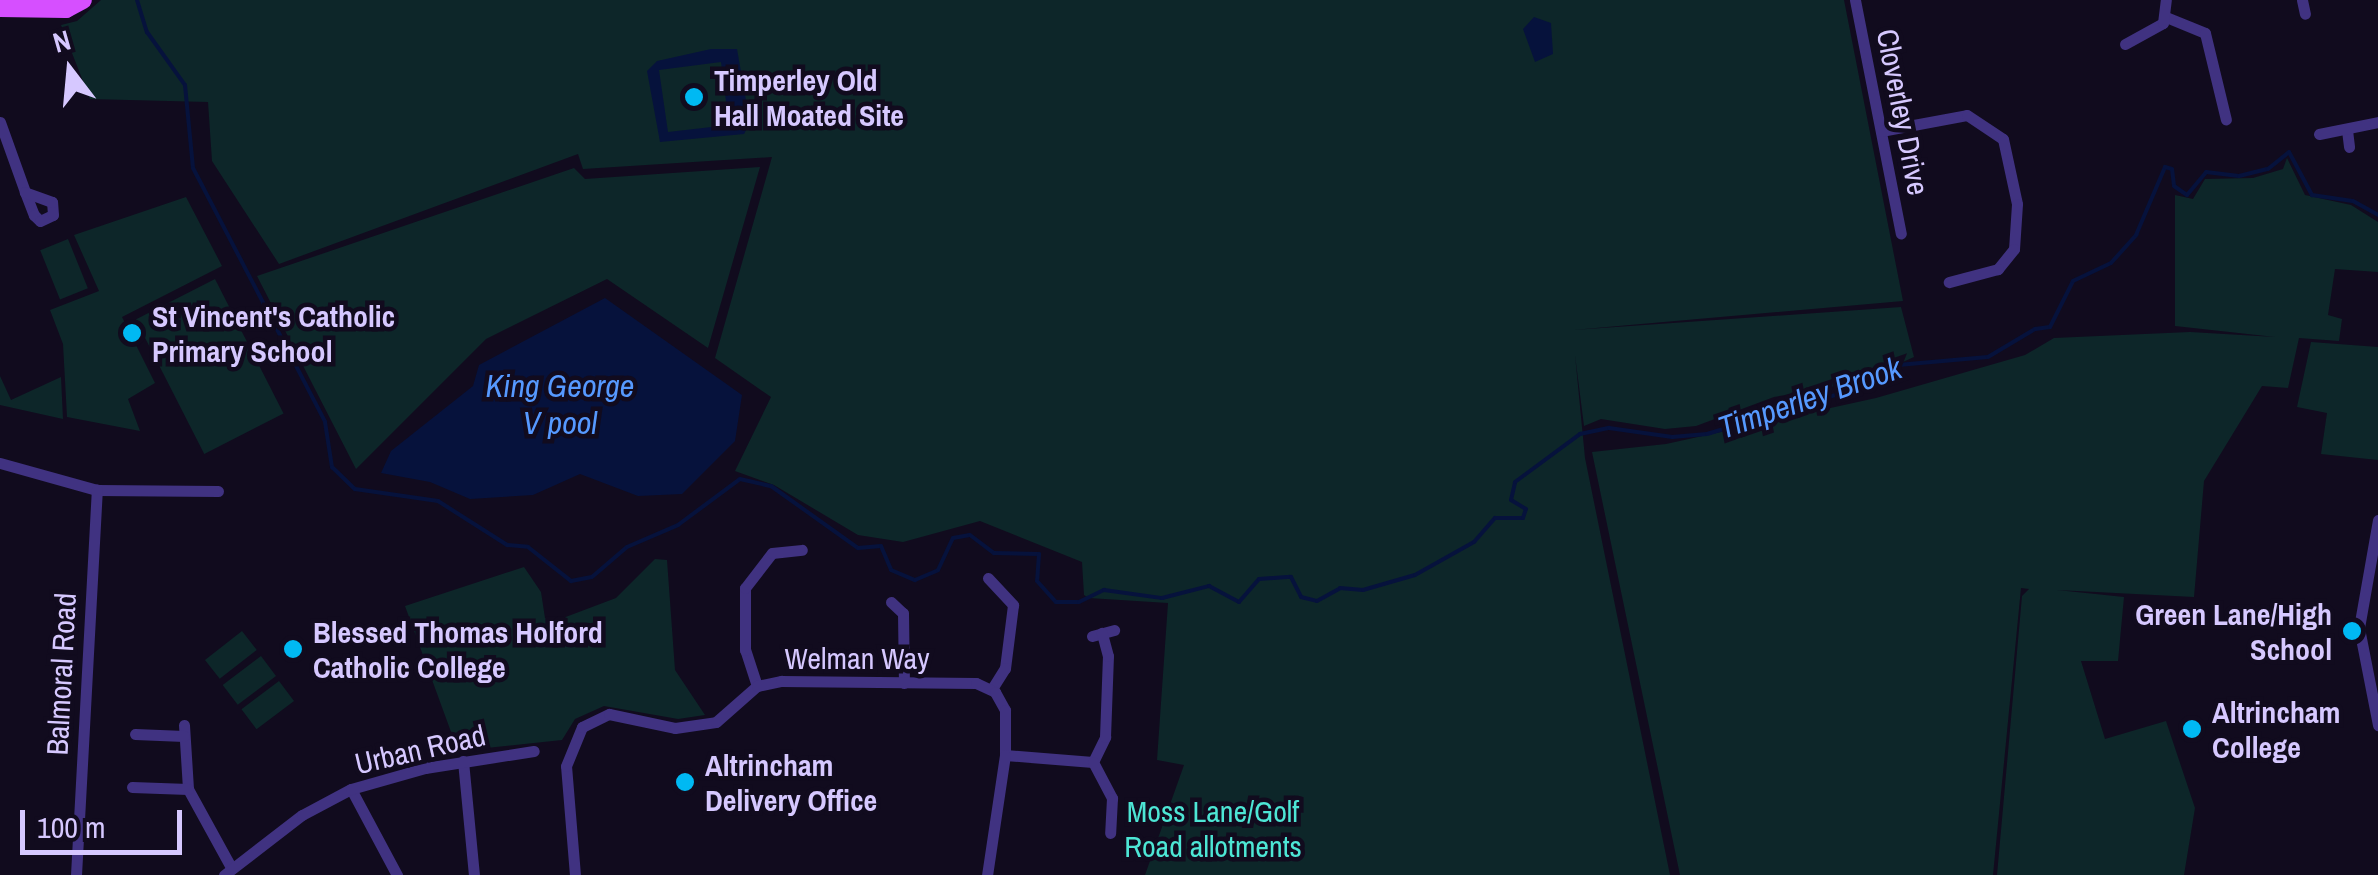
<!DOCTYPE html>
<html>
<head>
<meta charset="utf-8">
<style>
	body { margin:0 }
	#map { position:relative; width:2378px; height:875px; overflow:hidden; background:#110b1e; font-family:"Archivo Narrow",sans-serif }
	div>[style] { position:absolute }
	.green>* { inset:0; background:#0d2629; transform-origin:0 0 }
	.water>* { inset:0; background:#06123c }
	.stream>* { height:4px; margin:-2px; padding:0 2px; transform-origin:2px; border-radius:2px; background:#06123c }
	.minor>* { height:11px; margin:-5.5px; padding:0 5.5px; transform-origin:5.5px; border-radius:5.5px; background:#403281 }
	.primary>* { height:18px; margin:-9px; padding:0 9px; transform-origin:9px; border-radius:9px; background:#d64fff }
	.dots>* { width:28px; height:28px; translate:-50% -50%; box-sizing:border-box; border:5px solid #110b1e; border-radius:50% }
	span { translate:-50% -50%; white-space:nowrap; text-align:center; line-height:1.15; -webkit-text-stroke:9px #110b1e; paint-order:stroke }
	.poi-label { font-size:30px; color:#d6c8ff; font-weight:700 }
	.left { translate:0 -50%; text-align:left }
	.right { translate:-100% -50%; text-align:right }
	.street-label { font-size:30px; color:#d6c8ff }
	.park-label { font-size:30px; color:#4de6d5 }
	.water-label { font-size:32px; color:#5699ff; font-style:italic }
	.north { position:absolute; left:20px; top:20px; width:100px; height:100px; -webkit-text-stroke:8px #110b1e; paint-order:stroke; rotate:344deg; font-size:28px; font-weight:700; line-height:40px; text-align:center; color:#d6c8ff }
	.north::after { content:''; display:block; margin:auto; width:35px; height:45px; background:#d6c8ff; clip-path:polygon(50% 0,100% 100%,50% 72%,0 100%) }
	.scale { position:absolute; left:20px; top:810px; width:162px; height:45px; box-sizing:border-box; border:5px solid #d6c8ff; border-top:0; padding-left:12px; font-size:30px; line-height:35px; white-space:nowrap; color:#d6c8ff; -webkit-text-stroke:8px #110b1e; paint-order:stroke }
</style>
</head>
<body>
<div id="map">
	<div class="green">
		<i style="clip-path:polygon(101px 0,1844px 0,1903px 301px,1573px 330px,1901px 307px,1914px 357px,1858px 382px,1774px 397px,1696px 426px,1665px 429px,1601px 419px,1584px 426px,1575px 355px,1585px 458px,1670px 875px,1145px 875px,1184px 765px,1157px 760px,1168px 603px,1089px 598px,1084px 595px,1082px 562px,980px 521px,903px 542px,858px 535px,774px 485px,735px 471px,771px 397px,715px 358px,772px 157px,583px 169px,578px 154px,279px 264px,212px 161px,208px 102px,90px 99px,61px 25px,77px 21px)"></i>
		<i style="clip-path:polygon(2287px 158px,2305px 195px,2351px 205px,2378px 222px,2378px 272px,2335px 269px,2328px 315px,2342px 319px,2339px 341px,2299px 338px,2288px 388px,2262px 386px,2204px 481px,2194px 597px,2057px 590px,2124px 597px,2118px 661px,2081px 661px,2105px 739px,2166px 721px,2195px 808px,2184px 875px,1997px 875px,2022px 596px,2029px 589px,2021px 588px,1993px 875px,1680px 875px,1592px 452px,1666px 444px,1876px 398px,2025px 355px,2054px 338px,2190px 332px,2275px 337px,2175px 326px,2175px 195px,2193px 199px,2205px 179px,2253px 178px,2283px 169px)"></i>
		<i style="clip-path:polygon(760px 167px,708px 348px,607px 279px,486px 339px,356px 469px,257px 276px,574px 168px,585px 179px)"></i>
		<i style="clip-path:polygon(186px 197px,222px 266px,122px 317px,155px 383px,128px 399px,140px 431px,67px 417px,63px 344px,50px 310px,99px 291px,74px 235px)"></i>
		<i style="left:68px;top:239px;width:53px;height:30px;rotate:68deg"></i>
		<i style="left:215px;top:279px;width:151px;height:89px;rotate:63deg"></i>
		<i style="clip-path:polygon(2311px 342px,2378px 347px,2378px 460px,2321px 454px,2327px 413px,2297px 407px)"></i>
		<i style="clip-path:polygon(0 376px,11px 400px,61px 377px,63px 419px,0 405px)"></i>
		<i style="clip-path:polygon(655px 559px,667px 560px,675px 670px,705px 715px,678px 719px,604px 706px,575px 719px,562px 740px,458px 751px,405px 606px,524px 567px,541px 592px,545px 618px,563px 618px,616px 598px)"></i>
		<i style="left:242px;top:631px;width:24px;height:47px;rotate:52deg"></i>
		<i style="left:261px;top:656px;width:25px;height:48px;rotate:53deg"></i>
		<i style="left:279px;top:681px;width:25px;height:47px;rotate:53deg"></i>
	</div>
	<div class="water">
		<i style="clip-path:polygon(1534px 17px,1551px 23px,1553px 54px,1535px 62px,1523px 29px)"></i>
		<i style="clip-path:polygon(evenodd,711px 49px,737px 49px,750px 123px,744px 134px,660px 142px,647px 71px,657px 61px,711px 49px,721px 62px,729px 125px,668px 132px,659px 70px,721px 62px)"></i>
		<i style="clip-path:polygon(605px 298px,742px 395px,735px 441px,682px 494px,638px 496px,580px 474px,533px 495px,470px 499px,430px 482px,381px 473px,391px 451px,473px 386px,479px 365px)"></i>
	</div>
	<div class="stream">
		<i style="left:137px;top:0;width:34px;rotate:73deg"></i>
		<i style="left:147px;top:32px;width:65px;rotate:54.4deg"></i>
		<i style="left:185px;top:85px;width:83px;rotate:84.5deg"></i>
		<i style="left:193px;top:168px;width:286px;rotate:62.5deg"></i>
		<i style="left:325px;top:422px;width:46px;rotate:81.2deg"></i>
		<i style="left:332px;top:467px;width:32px;rotate:44deg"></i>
		<i style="left:355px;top:489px;width:84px;rotate:8.2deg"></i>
		<i style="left:438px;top:501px;width:82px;rotate:32.5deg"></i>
		<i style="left:507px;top:545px;width:21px;rotate:5deg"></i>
		<i style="left:528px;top:547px;width:55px;rotate:38.3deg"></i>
		<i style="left:571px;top:581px;width:21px;rotate:-11deg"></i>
		<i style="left:592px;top:577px;width:46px;rotate:-40.6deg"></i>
		<i style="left:627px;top:547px;width:56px;rotate:-23.3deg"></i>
		<i style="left:678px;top:525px;width:77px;rotate:-36.6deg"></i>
		<i style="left:740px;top:479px;width:32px;rotate:13deg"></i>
		<i style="left:771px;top:486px;width:107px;rotate:35.5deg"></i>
		<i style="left:858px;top:548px;width:23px;rotate:-5deg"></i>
		<i style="left:881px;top:546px;width:26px;rotate:67deg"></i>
		<i style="left:891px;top:570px;width:26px;rotate:23deg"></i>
		<i style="left:915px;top:580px;width:25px;rotate:-23deg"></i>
		<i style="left:938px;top:570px;width:35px;rotate:-65deg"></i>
		<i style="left:953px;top:538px;width:17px;rotate:-10deg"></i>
		<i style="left:970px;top:535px;width:30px;rotate:37deg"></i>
		<i style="left:994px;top:553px;width:45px;rotate:1.3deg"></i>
		<i style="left:1039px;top:554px;width:27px;rotate:94deg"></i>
		<i style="left:1037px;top:581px;width:28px;rotate:48deg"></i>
		<i style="left:1056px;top:602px;width:23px"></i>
		<i style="left:1079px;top:602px;width:28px;rotate:-26deg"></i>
		<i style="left:1104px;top:590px;width:59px;rotate:7.9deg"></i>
		<i style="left:1162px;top:598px;width:49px;rotate:-14.3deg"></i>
		<i style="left:1209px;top:586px;width:34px;rotate:28deg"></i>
		<i style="left:1239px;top:602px;width:30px;rotate:-49deg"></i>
		<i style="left:1259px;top:579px;width:32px;rotate:-4deg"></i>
		<i style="left:1291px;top:577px;width:22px;rotate:63deg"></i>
		<i style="left:1301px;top:597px;width:16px;rotate:14deg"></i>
		<i style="left:1317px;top:601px;width:26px;rotate:-29deg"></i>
		<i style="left:1340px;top:588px;width:23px;rotate:5deg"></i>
		<i style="left:1363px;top:590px;width:54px;rotate:-16.1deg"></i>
		<i style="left:1415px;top:575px;width:68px;rotate:-29.2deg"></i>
		<i style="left:1474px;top:542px;width:32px;rotate:-49deg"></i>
		<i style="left:1495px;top:518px;width:28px"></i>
		<i style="left:1523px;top:518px;width:9px;rotate:-72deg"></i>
		<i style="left:1526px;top:509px;width:17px;rotate:-149deg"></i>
		<i style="left:1511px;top:500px;width:18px;rotate:-77deg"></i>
		<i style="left:1515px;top:482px;width:81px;rotate:-36.4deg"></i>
		<i style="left:1580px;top:434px;width:30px;rotate:-12deg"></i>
		<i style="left:1609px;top:428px;width:64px;rotate:8.1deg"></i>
		<i style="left:1672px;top:437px;width:35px;rotate:-5deg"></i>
		<i style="left:1707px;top:434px;width:162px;rotate:-16.9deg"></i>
		<i style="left:1862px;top:387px;width:42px;rotate:-31.4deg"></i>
		<i style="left:1898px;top:365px;width:90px;rotate:-5.1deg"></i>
		<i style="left:1988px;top:357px;width:55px;rotate:-30.8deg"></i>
		<i style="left:2035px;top:329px;width:15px;rotate:-8deg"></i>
		<i style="left:2050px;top:327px;width:51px;rotate:-63.4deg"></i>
		<i style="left:2073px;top:281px;width:42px;rotate:-25.3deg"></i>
		<i style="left:2111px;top:263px;width:38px;rotate:-48deg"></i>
		<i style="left:2136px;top:235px;width:74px;rotate:-66.9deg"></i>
		<i style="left:2165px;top:167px;width:7px;rotate:16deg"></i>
		<i style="left:2172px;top:169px;width:17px;rotate:83deg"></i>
		<i style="left:2174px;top:186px;width:16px;rotate:35deg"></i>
		<i style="left:2187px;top:195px;width:30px;rotate:-50deg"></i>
		<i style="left:2206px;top:172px;width:33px;rotate:7deg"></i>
		<i style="left:2239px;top:176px;width:30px;rotate:-14deg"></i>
		<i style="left:2268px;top:169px;width:27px;rotate:-39deg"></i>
		<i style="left:2289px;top:152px;width:49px;rotate:61.9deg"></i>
		<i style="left:2312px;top:195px;width:41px;rotate:8.3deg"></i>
		<i style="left:2353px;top:201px;width:29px;rotate:29deg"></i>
	</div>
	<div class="minor">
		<i style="left:1855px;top:0;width:238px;rotate:78.9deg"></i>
		<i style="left:2302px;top:0;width:14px;rotate:78deg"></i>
		<i style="left:2166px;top:17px;width:42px;rotate:22.3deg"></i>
		<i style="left:2205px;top:33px;width:89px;rotate:76.4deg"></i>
		<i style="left:2125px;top:44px;width:43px;rotate:-28.9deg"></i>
		<i style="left:2163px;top:23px;width:23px;rotate:-83deg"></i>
		<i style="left:0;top:122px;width:74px;rotate:70.3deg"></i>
		<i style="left:25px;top:192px;width:25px;rotate:69deg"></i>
		<i style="left:34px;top:215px;width:8px;rotate:45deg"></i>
		<i style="left:40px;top:221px;width:14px;rotate:-25deg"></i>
		<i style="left:53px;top:215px;width:13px;rotate:-94deg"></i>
		<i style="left:52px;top:202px;width:29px;rotate:-160deg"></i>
		<i style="left:2347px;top:130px;width:17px;rotate:83deg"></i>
		<i style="left:1881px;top:131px;width:87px;rotate:-10.5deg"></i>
		<i style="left:1967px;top:115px;width:43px;rotate:33.7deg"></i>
		<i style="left:2003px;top:139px;width:66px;rotate:77.8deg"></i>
		<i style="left:2017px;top:204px;width:45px;rotate:93.8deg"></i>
		<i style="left:2014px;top:249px;width:26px;rotate:129deg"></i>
		<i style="left:1998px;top:269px;width:51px;rotate:165.1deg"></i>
		<i style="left:2319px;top:134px;width:60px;rotate:-11.5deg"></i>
		<i style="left:0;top:463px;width:101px;rotate:15.6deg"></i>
		<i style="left:97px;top:490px;width:121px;rotate:0.5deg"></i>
		<i style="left:2378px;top:520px;width:110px;rotate:100deg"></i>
		<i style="left:2359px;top:628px;width:99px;rotate:78.9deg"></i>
		<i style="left:988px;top:578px;width:37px;rotate:47deg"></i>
		<i style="left:1013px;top:605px;width:64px;rotate:97.2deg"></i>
		<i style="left:1005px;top:668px;width:25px;rotate:122deg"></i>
		<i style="left:891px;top:602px;width:16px;rotate:43deg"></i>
		<i style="left:903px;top:613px;width:70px;rotate:89.2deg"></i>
		<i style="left:1092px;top:636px;width:23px;rotate:-15deg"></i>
		<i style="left:757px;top:686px;width:38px;rotate:-108deg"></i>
		<i style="left:745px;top:650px;width:62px;rotate:-90deg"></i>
		<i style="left:745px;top:588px;width:44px;rotate:-52.4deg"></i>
		<i style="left:772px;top:553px;width:30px;rotate:-6deg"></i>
		<i style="left:184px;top:725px;width:64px;rotate:86.4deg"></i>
		<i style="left:188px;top:789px;width:91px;rotate:61.2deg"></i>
		<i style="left:135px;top:734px;width:49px;rotate:2.3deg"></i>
		<i style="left:1005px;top:755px;width:88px;rotate:4.5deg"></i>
		<i style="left:463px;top:761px;width:115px;rotate:84.5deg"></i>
		<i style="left:1093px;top:762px;width:28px;rotate:-64deg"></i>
		<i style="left:1105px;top:737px;width:81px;rotate:-87.9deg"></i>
		<i style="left:1108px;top:656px;width:24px;rotate:-105deg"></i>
		<i style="left:1093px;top:762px;width:41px;rotate:62.2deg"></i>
		<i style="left:1112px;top:798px;width:35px;rotate:93deg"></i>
		<i style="left:132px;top:787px;width:56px;rotate:2deg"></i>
		<i style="left:351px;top:789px;width:98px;rotate:61.9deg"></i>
		<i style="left:76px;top:875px;width:386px;rotate:-86.9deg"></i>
		<i style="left:224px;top:875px;width:98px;rotate:-37.6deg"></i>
		<i style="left:302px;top:815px;width:55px;rotate:-28deg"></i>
		<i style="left:351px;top:789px;width:77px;rotate:-15.8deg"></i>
		<i style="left:425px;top:768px;width:110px;rotate:-8.9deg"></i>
		<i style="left:575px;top:875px;width:109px;rotate:-94.7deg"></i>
		<i style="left:566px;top:766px;width:42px;rotate:-67.7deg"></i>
		<i style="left:582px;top:727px;width:30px;rotate:-26deg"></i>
		<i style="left:609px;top:714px;width:67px;rotate:12deg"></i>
		<i style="left:675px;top:728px;width:41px;rotate:-8.3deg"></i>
		<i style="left:716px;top:722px;width:55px;rotate:-41.3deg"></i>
		<i style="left:757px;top:686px;width:25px;rotate:-12deg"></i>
		<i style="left:781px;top:681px;width:195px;rotate:0.6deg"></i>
		<i style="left:976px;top:683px;width:21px;rotate:25deg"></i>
		<i style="left:995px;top:692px;width:21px;rotate:61deg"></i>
		<i style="left:1005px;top:710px;width:45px;rotate:90deg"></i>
		<i style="left:1005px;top:755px;width:121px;rotate:98.5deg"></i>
	</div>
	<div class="primary">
		<i style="left:0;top:8px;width:66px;rotate:0.9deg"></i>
		<i style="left:66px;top:9px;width:19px;rotate:-28deg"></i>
	</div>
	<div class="dots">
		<i style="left:694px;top:97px;background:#00b9f3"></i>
		<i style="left:132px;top:333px;background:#00b9f3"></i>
		<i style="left:2352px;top:631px;background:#00b9f3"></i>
		<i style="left:293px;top:649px;background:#00b9f3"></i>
		<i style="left:2192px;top:729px;background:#00b9f3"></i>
		<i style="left:685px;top:782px;background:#00b9f3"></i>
	</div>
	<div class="poi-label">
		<span class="left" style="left:714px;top:97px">Timperley Old<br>Hall Moated Site</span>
		<span class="left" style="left:152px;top:333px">St Vincent's Catholic<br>Primary School</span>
		<span class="right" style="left:2332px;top:631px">Green Lane/High<br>School</span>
		<span class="left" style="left:313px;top:649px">Blessed Thomas Holford<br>Catholic College</span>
		<span class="left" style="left:2212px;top:729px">Altrincham<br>College</span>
		<span class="left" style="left:705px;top:782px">Altrincham<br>Delivery Office</span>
	</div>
	<div class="street-label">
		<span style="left:1903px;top:112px;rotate:79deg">Cloverley Drive</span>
		<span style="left:857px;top:658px">Welman Way</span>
		<span style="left:61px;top:674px;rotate:-87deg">Balmoral Road</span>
		<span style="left:420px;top:749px;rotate:-13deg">Urban Road</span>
	</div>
	<div class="park-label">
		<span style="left:1213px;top:828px">Moss Lane/Golf<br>Road allotments</span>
	</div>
	<div class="water-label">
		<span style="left:560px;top:405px">King George<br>V pool</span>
		<span style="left:1810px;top:398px;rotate:-19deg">Timperley Brook</span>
	</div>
	<div class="north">N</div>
	<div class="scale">100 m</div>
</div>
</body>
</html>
